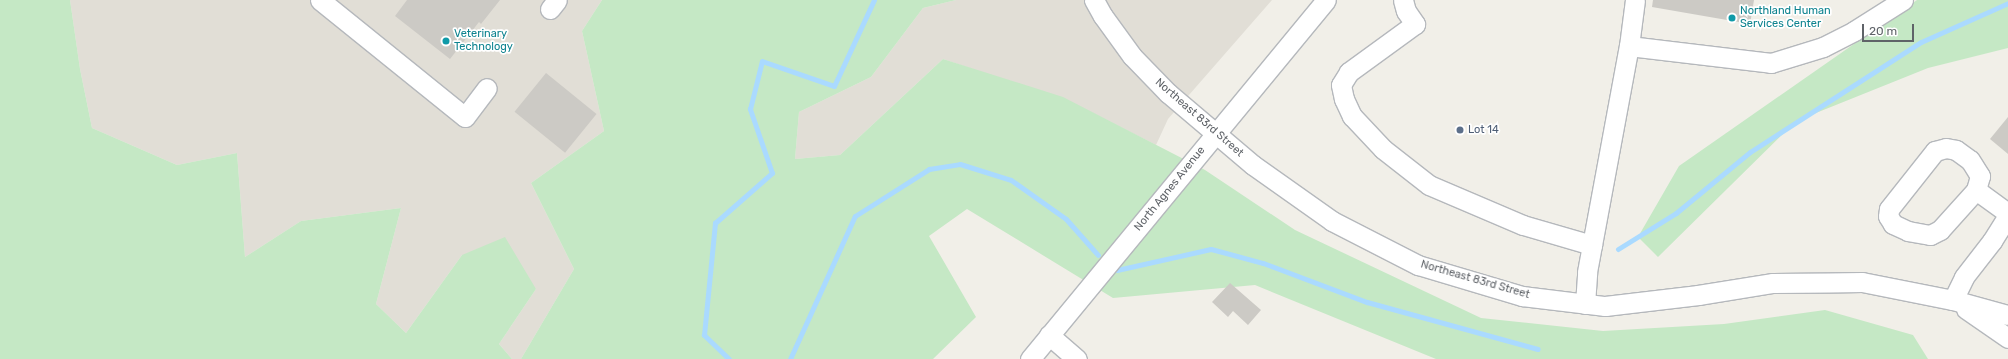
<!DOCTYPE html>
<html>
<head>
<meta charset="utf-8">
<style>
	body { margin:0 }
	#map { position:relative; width:2008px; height:359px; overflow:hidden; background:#f1efe8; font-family:Rubik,sans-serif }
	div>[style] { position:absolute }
	.education>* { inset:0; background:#e1ded6 }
	.green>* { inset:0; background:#c5e8c5 }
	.stream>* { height:5px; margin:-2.5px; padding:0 2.5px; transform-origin:2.5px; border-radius:2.5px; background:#aadaff }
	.building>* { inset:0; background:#cccac5; transform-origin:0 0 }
	.roads { filter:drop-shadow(1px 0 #b5b8bc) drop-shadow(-1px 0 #b5b8bc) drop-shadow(0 1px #b5b8bc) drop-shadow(0 -1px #b5b8bc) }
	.minor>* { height:19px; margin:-9.5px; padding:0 9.5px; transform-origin:9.5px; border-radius:9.5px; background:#fff }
	.dots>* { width:11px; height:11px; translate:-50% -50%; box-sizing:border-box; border:2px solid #fff; border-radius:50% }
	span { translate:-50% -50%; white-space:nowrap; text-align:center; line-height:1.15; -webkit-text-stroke:3.5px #fff; paint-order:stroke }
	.culture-label { font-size:11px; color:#0d838f }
	.left { translate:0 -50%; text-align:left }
	.street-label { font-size:11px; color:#5f6368 }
	.service-label { font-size:11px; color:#4e5e75 }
	.scale { position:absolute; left:1862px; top:24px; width:52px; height:18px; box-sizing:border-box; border:2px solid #5f6368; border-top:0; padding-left:5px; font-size:12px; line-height:14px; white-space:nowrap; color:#5f6368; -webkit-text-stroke:3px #fff; paint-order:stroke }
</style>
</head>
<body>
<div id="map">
	<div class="education">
		<i style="clip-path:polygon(70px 0,602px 0,582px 31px,604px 131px,531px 183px,574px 269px,521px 359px,512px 359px,499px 344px,536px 289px,462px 255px,406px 333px,376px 304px,401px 208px,301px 221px,245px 257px,237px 153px,177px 165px,92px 128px,80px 69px)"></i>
		<i style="clip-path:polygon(956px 0,1272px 0,1168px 119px,1156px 145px,1073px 103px,943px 59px,840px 155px,795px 159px,799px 112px,871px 77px,923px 8px)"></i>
	</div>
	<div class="green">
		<i style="clip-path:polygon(0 0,70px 0,80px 69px,92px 128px,177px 165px,237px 153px,245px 257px,301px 221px,401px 208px,376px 304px,406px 333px,462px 255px,505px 237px,536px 289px,499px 344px,512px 359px,0 359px)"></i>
		<i style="clip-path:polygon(602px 0,956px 0,923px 8px,871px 77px,799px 112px,795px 159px,840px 155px,943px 59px,1063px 97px,1205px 170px,1295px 230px,1481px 318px,1603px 331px,1724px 324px,1825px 310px,1913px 335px,1928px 359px,1436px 359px,1255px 285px,1113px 298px,967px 209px,929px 236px,976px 317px,933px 359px,521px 359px,574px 269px,531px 183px,604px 131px,582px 31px)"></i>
		<i style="clip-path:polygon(1917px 0,2008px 0,2008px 48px,1928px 68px,1796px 121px,1658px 257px,1638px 237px,1679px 166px)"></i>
	</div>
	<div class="stream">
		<i style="left:1618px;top:249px;width:68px;rotate:-31.8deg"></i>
		<i style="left:1676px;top:213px;width:96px;rotate:-39.5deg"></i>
		<i style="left:1750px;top:152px;width:203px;rotate:-32.8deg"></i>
		<i style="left:1921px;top:42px;width:95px;rotate:-24.1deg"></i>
		<i style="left:1117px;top:270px;width:96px;rotate:-12.6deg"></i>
		<i style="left:1211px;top:249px;width:54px;rotate:15.1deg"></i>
		<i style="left:1263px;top:263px;width:111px;rotate:20.6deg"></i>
		<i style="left:1367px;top:302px;width:177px;rotate:15.4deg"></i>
		<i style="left:729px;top:359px;width:35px;rotate:-136deg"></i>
		<i style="left:704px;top:335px;width:113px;rotate:-84.4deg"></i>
		<i style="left:715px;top:223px;width:76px;rotate:-41.3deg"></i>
		<i style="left:772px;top:173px;width:68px;rotate:-109deg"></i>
		<i style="left:750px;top:109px;width:49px;rotate:-76deg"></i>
		<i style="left:762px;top:61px;width:76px;rotate:19.1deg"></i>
		<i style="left:834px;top:86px;width:95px;rotate:-65.1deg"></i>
		<i style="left:790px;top:359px;width:157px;rotate:-65.6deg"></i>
		<i style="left:855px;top:216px;width:88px;rotate:-32.4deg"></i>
		<i style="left:929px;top:169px;width:31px;rotate:-9deg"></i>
		<i style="left:960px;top:164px;width:53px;rotate:17.4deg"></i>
		<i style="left:1011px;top:180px;width:67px;rotate:35.3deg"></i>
		<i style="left:1066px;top:219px;width:48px;rotate:48.4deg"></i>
	</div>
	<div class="building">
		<i style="clip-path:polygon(407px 0,500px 0,481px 24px,479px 22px,450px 59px,395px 16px)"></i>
		<i style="clip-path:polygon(1653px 0,1754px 0,1750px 24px,1652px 7px)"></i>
		<i style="left:546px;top:73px;width:65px;height:50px;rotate:39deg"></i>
		<i style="clip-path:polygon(2008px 117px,2008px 154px,1990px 139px)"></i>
		<i style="clip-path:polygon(1230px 283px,1261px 310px,1248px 325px,1233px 311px,1228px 317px,1212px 302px)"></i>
	</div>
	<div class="roads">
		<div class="minor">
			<i style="left:320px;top:0;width:186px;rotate:38.9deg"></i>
			<i style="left:465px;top:117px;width:36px;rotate:-53deg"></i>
			<i style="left:1094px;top:0;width:18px;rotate:61deg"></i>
			<i style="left:1103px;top:16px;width:49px;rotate:54.1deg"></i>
			<i style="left:1132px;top:56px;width:52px;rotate:45.8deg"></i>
			<i style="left:1168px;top:93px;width:111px;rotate:40.3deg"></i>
			<i style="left:1253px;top:165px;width:97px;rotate:35.3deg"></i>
			<i style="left:1332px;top:221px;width:97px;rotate:27.1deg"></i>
			<i style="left:1418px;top:265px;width:109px;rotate:16.6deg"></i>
			<i style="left:1522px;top:296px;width:84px;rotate:6.9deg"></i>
			<i style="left:1605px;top:306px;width:94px;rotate:-6.7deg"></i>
			<i style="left:1698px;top:295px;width:76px;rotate:-9.1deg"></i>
			<i style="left:1773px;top:283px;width:89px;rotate:-0.6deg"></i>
			<i style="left:1862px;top:282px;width:93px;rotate:11.2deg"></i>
			<i style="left:1953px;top:300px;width:57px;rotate:15.3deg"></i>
			<i style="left:1403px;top:0;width:11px;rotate:75deg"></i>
			<i style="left:1406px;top:11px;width:16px;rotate:55deg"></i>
			<i style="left:1415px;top:24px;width:82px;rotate:144deg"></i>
			<i style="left:1349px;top:72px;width:15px;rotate:122deg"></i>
			<i style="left:1341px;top:85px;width:14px;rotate:78deg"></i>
			<i style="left:1344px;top:99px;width:19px;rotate:65deg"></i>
			<i style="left:1352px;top:116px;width:45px;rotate:46.8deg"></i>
			<i style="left:1383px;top:149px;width:58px;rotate:38deg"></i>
			<i style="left:1429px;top:185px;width:102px;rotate:23.1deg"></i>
			<i style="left:1523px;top:225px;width:72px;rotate:16.2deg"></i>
			<i style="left:550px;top:9px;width:11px;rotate:-52deg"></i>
			<i style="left:1629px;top:46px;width:143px;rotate:6.8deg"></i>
			<i style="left:1771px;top:63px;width:54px;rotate:-17.1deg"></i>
			<i style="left:1823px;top:47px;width:35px;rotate:-27deg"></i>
			<i style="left:1854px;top:31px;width:58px;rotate:-32.3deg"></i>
			<i style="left:1946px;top:148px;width:10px;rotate:11deg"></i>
			<i style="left:1956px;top:150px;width:17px;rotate:36deg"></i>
			<i style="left:1970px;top:160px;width:19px;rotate:58deg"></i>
			<i style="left:1980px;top:176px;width:15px;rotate:106deg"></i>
			<i style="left:1976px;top:190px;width:54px;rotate:132deg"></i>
			<i style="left:1940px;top:230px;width:11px;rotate:153deg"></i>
			<i style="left:1930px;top:235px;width:22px;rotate:-170deg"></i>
			<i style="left:1908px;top:231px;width:17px;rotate:-155deg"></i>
			<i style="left:1893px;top:224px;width:9px;rotate:-122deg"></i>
			<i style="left:1888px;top:216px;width:7px;rotate:-82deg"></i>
			<i style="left:1889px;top:209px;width:74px;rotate:-51.6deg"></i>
			<i style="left:1935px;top:151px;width:11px;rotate:-15deg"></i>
			<i style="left:1976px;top:190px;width:39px;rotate:36deg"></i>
			<i style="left:1953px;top:300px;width:25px;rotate:-64deg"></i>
			<i style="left:1964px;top:277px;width:46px;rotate:-52.1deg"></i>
			<i style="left:1992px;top:241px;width:31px;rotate:-58deg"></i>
			<i style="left:1585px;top:304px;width:32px;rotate:-86deg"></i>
			<i style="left:1587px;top:272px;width:230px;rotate:-79.5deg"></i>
			<i style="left:1629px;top:46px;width:46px;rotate:-82.6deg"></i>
			<i style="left:1966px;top:309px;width:51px;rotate:34.6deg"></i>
			<i style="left:1049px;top:335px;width:37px;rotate:41deg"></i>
			<i style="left:1030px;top:359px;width:465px;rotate:-50.5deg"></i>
		</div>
	</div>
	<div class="dots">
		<i style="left:1732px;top:18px;background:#0f9aa8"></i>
		<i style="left:446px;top:41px;background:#0f9aa8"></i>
		<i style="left:1460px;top:130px;background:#5c6f8a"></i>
	</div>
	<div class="culture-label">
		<span class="left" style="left:1740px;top:18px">Northland Human<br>Services Center</span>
		<span class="left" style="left:454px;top:41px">Veterinary<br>Technology</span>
	</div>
	<div class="street-label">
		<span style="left:1199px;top:118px;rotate:41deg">Northeast 83rd Street</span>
		<span style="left:1170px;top:189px;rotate:-51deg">North Agnes Avenue</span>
		<span style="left:1475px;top:280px;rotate:16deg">Northeast 83rd Street</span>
	</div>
	<div class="service-label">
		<span class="left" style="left:1468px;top:130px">Lot 14</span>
	</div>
	<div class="scale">20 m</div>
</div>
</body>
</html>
